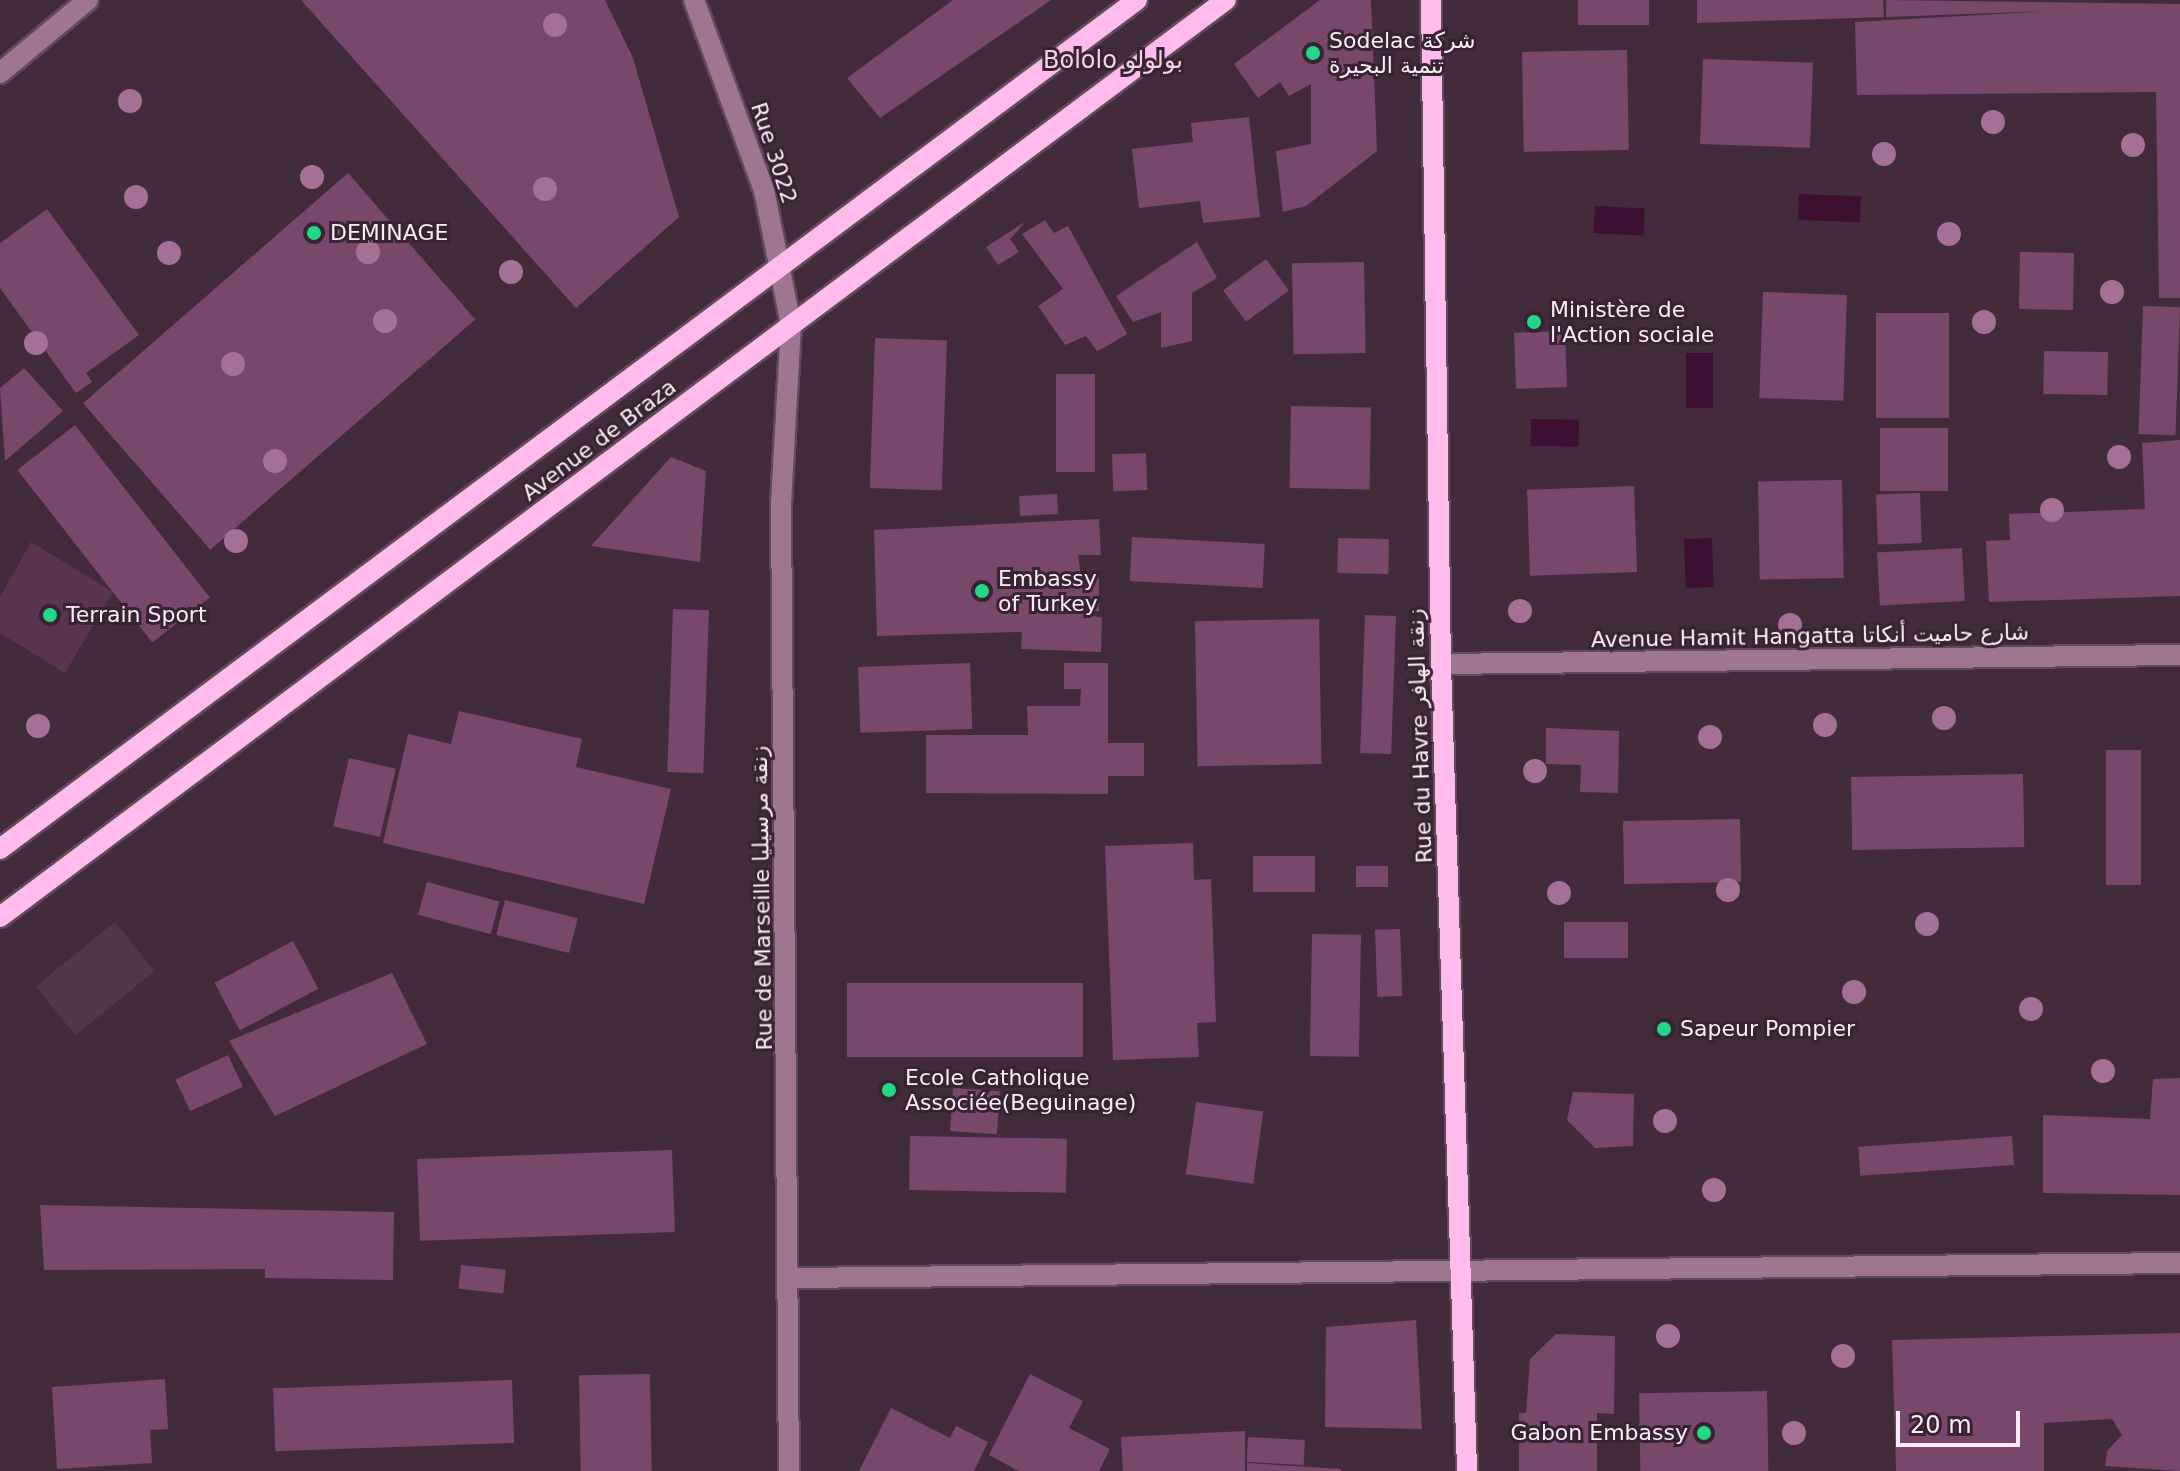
<!DOCTYPE html>
<html>
<head>
<meta charset="utf-8">
<style>
	body { margin:0 }
	#map { position:relative; width:2180px; height:1471px; overflow:hidden; background:#422c3c; font-family:"DejaVu Sans",Vazirmatn,sans-serif }
	div>[style] { position:absolute }
	.built>* { inset:0; background:#51374b; transform-origin:0 0 }
	.green>* { inset:0; background:#593550 }
	.water>* { inset:0; background:#3c1033; transform-origin:0 0 }
	.building>* { inset:0; background:#78486c; transform-origin:0 0 }
	.roads { filter:drop-shadow(2px 0 #604b5a) drop-shadow(-2px 0 #604b5a) drop-shadow(0 2px #604b5a) drop-shadow(0 -2px #604b5a) }
	.minor>* { height:20px; margin:-10px; padding:0 10px; transform-origin:10px; border-radius:10px; background:#9e7692 }
	.major>* { height:20px; margin:-10px; padding:0 10px; transform-origin:10px; border-radius:10px; background:#febbeb }
	.trees>* { width:24px; height:24px; margin:-12px; border-radius:50%; background:#a47096 }
	.dots>* { width:22px; height:22px; translate:-50% -50%; box-sizing:border-box; border:4px solid #372332; border-radius:50% }
	span { translate:-50% -50%; white-space:nowrap; text-align:center; line-height:1.15; -webkit-text-stroke:6px #372332; paint-order:stroke }
	.poi-label { font-size:22px; color:#fbedf7 }
	.left { translate:0 -50%; text-align:left }
	.right { translate:-100% -50%; text-align:right }
	.street-label { font-size:22px; color:#fbedf7 }
	.neighbourhood-label { font-size:24px; color:#efd3e7 }
	.scale { position:absolute; left:1896px; top:1411px; width:124px; height:36px; box-sizing:border-box; border:4px solid #fbedf7; border-top:0; padding-left:10px; font-size:24px; line-height:28px; white-space:nowrap; color:#fbedf7; -webkit-text-stroke:6px #372332; paint-order:stroke }
</style>
</head>
<body>
<div id="map">
	<div class="built">
		<i style="left:115px;top:922px;width:63px;height:102px;rotate:51deg"></i>
	</div>
	<div class="green">
		<i style="clip-path:polygon(31px 542px,113px 592px,65px 673px,0 633px,0 597px)"></i>
	</div>
	<div class="water">
		<i style="left:1799px;top:194px;width:62px;height:26px;rotate:2deg"></i>
		<i style="left:1595px;top:206px;width:50px;height:27px;rotate:3deg"></i>
		<i style="left:1686px;top:353px;width:27px;height:55px"></i>
		<i style="left:1531px;top:419px;width:48px;height:27px;rotate:1deg"></i>
		<i style="left:1712px;top:538px;width:49px;height:28px;rotate:88deg"></i>
	</div>
	<div class="building">
		<i style="clip-path:polygon(301px 0,605px 0,633px 58px,679px 217px,576px 308px)"></i>
		<i style="clip-path:polygon(953px 0,1051px 0,880px 118px,847px 78px)"></i>
		<i style="clip-path:polygon(1320px 0,1371px 0,1377px 151px,1306px 206px,1283px 212px,1276px 151px,1311px 144px,1311px 84px,1289px 96px,1280px 82px,1258px 98px,1234px 64px)"></i>
		<i style="left:1578px;top:0;width:71px;height:25px"></i>
		<i style="clip-path:polygon(1697px 0,1883px 0,1884px 17px,1697px 23px)"></i>
		<i style="clip-path:polygon(1886px 0,2180px 4px,2180px 298px,2159px 298px,2156px 92px,1857px 95px,1855px 22px,2051px 11px,1886px 17px)"></i>
		<i style="left:1627px;top:50px;width:100px;height:105px;rotate:89deg"></i>
		<i style="left:1703px;top:59px;width:110px;height:85px;rotate:2deg"></i>
		<i style="clip-path:polygon(1249px 117px,1260px 217px,1203px 223px,1200px 201px,1139px 208px,1132px 149px,1193px 142px,1191px 123px)"></i>
		<i style="left:348px;top:173px;width:194px;height:351px;rotate:49deg"></i>
		<i style="clip-path:polygon(47px 209px,139px 335px,86px 373px,92px 382px,76px 393px,0 288px,0 243px)"></i>
		<i style="clip-path:polygon(1045px 220px,1054px 233px,1068px 226px,1127px 334px,1107px 346px,1097px 351px,1086px 336px,1065px 345px,1038px 306px,1063px 289px,1022px 234px)"></i>
		<i style="clip-path:polygon(1025px 222px,1010px 239px,1019px 252px,998px 265px,986px 247px)"></i>
		<i style="clip-path:polygon(1197px 242px,1217px 278px,1192px 293px,1192px 341px,1161px 348px,1161px 312px,1133px 322px,1116px 296px)"></i>
		<i style="left:2020px;top:252px;width:54px;height:57px;rotate:1deg"></i>
		<i style="left:1266px;top:259px;width:39px;height:53px;rotate:54deg"></i>
		<i style="left:1364px;top:262px;width:91px;height:72px;rotate:89deg"></i>
		<i style="left:1763px;top:292px;width:84px;height:106px;rotate:2deg"></i>
		<i style="left:2143px;top:306px;width:37px;height:128px;rotate:2deg"></i>
		<i style="left:1876px;top:313px;width:73px;height:105px"></i>
		<i style="left:1565px;top:331px;width:56px;height:51px;rotate:88deg"></i>
		<i style="left:875px;top:338px;width:72px;height:150px;rotate:2deg"></i>
		<i style="left:2108px;top:352px;width:43px;height:64px;rotate:91deg"></i>
		<i style="clip-path:polygon(24px 368px,63px 411px,5px 461px,0 388px)"></i>
		<i style="left:1056px;top:374px;width:39px;height:98px"></i>
		<i style="left:1291px;top:406px;width:80px;height:82px;rotate:1deg"></i>
		<i style="left:75px;top:425px;width:219px;height:73px;rotate:52deg"></i>
		<i style="left:1880px;top:428px;width:68px;height:63px"></i>
		<i style="clip-path:polygon(2180px 440px,2180px 596px,1989px 602px,1986px 541px,2010px 540px,2009px 514px,2145px 509px,2142px 443px)"></i>
		<i style="left:1146px;top:453px;width:37px;height:34px;rotate:88deg"></i>
		<i style="clip-path:polygon(671px 457px,706px 471px,700px 562px,591px 546px)"></i>
		<i style="left:1842px;top:480px;width:98px;height:84px;rotate:89deg"></i>
		<i style="left:1634px;top:486px;width:86px;height:107px;rotate:88deg"></i>
		<i style="left:1920px;top:493px;width:50px;height:44px;rotate:88deg"></i>
		<i style="left:1057px;top:494px;width:20px;height:38px;rotate:87deg"></i>
		<i style="clip-path:polygon(1099px 519px,1101px 555px,1078px 555px,1081px 576px,1073px 577px,1099px 577px,1099px 611px,1079px 612px,1102px 618px,1101px 652px,1021px 649px,1022px 632px,877px 636px,874px 530px)"></i>
		<i style="left:1132px;top:537px;width:133px;height:44px;rotate:3deg"></i>
		<i style="left:1338px;top:538px;width:51px;height:35px;rotate:1deg"></i>
		<i style="left:1962px;top:548px;width:53px;height:85px;rotate:87deg"></i>
		<i style="left:673px;top:609px;width:36px;height:163px;rotate:2deg"></i>
		<i style="left:1365px;top:615px;width:31px;height:138px;rotate:2deg"></i>
		<i style="left:1319px;top:619px;width:145px;height:124px;rotate:89deg"></i>
		<i style="left:970px;top:663px;width:66px;height:112px;rotate:88deg"></i>
		<i style="clip-path:polygon(1064px 663px,1108px 663px,1108px 743px,1144px 743px,1144px 776px,1108px 776px,1108px 794px,926px 793px,926px 735px,1028px 735px,1027px 706px,1080px 706px,1081px 689px,1064px 689px)"></i>
		<i style="clip-path:polygon(459px 711px,582px 739px,576px 767px,671px 789px,644px 904px,383px 843px,408px 734px,451px 744px)"></i>
		<i style="clip-path:polygon(1546px 728px,1619px 731px,1618px 793px,1580px 792px,1581px 765px,1546px 764px)"></i>
		<i style="left:2106px;top:750px;width:35px;height:135px"></i>
		<i style="left:349px;top:758px;width:48px;height:70px;rotate:13deg"></i>
		<i style="left:2023px;top:774px;width:73px;height:172px;rotate:89deg"></i>
		<i style="left:1740px;top:819px;width:63px;height:117px;rotate:89deg"></i>
		<i style="clip-path:polygon(1193px 843px,1194px 880px,1211px 879px,1216px 1022px,1197px 1023px,1199px 1057px,1113px 1060px,1105px 846px)"></i>
		<i style="left:1315px;top:856px;width:36px;height:62px;rotate:90deg"></i>
		<i style="left:1388px;top:866px;width:21px;height:32px;rotate:90deg"></i>
		<i style="left:427px;top:882px;width:75px;height:34px;rotate:15deg"></i>
		<i style="left:505px;top:900px;width:75px;height:36px;rotate:14deg"></i>
		<i style="left:1628px;top:922px;width:36px;height:64px;rotate:90deg"></i>
		<i style="left:1400px;top:929px;width:67px;height:25px;rotate:88deg"></i>
		<i style="left:1312px;top:934px;width:49px;height:122px;rotate:1deg"></i>
		<i style="left:293px;top:941px;width:54px;height:89px;rotate:62deg"></i>
		<i style="clip-path:polygon(392px 973px,427px 1044px,275px 1116px,229px 1041px)"></i>
		<i style="left:847px;top:983px;width:236px;height:74px"></i>
		<i style="left:228px;top:1055px;width:35px;height:58px;rotate:65deg"></i>
		<i style="clip-path:polygon(2180px 1078px,2180px 1195px,2043px 1193px,2043px 1115px,2150px 1119px,2153px 1079px)"></i>
		<i style="left:953px;top:1088px;width:47px;height:43px;rotate:4deg"></i>
		<i style="clip-path:polygon(1573px 1092px,1634px 1094px,1633px 1146px,1595px 1148px,1567px 1120px)"></i>
		<i style="left:1196px;top:1102px;width:68px;height:73px;rotate:8deg"></i>
		<i style="left:910px;top:1136px;width:157px;height:54px;rotate:1deg"></i>
		<i style="left:2012px;top:1136px;width:29px;height:154px;rotate:86deg"></i>
		<i style="left:672px;top:1150px;width:82px;height:255px;rotate:88deg"></i>
		<i style="clip-path:polygon(40px 1205px,394px 1212px,393px 1280px,265px 1278px,265px 1269px,44px 1270px)"></i>
		<i style="left:461px;top:1265px;width:45px;height:24px;rotate:6deg"></i>
		<i style="clip-path:polygon(1416px 1320px,1422px 1429px,1325px 1427px,1326px 1327px)"></i>
		<i style="clip-path:polygon(2180px 1333px,2180px 1471px,2105px 1466px,2107px 1451px,2122px 1435px,2112px 1419px,2044px 1423px,2044px 1471px,1896px 1471px,1892px 1340px)"></i>
		<i style="clip-path:polygon(1556px 1334px,1615px 1336px,1614px 1414px,1597px 1413px,1597px 1471px,1519px 1471px,1519px 1413px,1526px 1413px,1530px 1359px)"></i>
		<i style="left:650px;top:1374px;width:97px;height:71px;rotate:89deg"></i>
		<i style="clip-path:polygon(1030px 1374px,1083px 1401px,1069px 1428px,1110px 1449px,1099px 1471px,1019px 1471px,989px 1455px)"></i>
		<i style="clip-path:polygon(165px 1379px,168px 1429px,150px 1430px,152px 1463px,57px 1469px,52px 1387px)"></i>
		<i style="left:512px;top:1380px;width:63px;height:239px;rotate:88deg"></i>
		<i style="left:1767px;top:1391px;width:80px;height:128px;rotate:89deg"></i>
		<i style="clip-path:polygon(891px 1408px,950px 1438px,956px 1426px,988px 1442px,974px 1471px,859px 1471px)"></i>
		<i style="clip-path:polygon(1245px 1431px,1245px 1471px,1123px 1471px,1121px 1437px)"></i>
		<i style="left:1248px;top:1437px;width:57px;height:25px;rotate:3deg"></i>
		<i style="clip-path:polygon(1247px 1463px,1341px 1469px,1341px 1471px,1247px 1471px)"></i>
	</div>
	<div class="roads">
		<div class="minor">
			<i style="left:694px;top:0;width:202px;rotate:69.8deg"></i>
			<i style="left:764px;top:190px;width:138px;rotate:78.7deg"></i>
			<i style="left:791px;top:325px;width:180px;rotate:93.2deg"></i>
			<i style="left:781px;top:505px;width:966px;rotate:89.53deg"></i>
			<i style="left:0;top:73px;width:114px;rotate:-39.7deg"></i>
			<i style="left:1441px;top:664px;width:739px;rotate:-0.7deg"></i>
			<i style="left:793px;top:1278px;width:1387px;rotate:-0.62deg"></i>
		</div>
		<div class="major">
			<i style="left:1431px;top:0;width:664px;rotate:89.14deg"></i>
			<i style="left:1441px;top:664px;width:807px;rotate:88.15deg"></i>
			<i style="left:0;top:849px;width:1419px;rotate:-36.75deg"></i>
			<i style="left:0;top:917px;width:1531px;rotate:-36.8deg"></i>
		</div>
	</div>
	<div class="trees">
		<i style="left:555px;top:25px"></i>
		<i style="left:130px;top:101px"></i>
		<i style="left:1993px;top:122px"></i>
		<i style="left:2133px;top:145px"></i>
		<i style="left:1884px;top:154px"></i>
		<i style="left:312px;top:177px"></i>
		<i style="left:545px;top:189px"></i>
		<i style="left:136px;top:197px"></i>
		<i style="left:1949px;top:234px"></i>
		<i style="left:368px;top:252px"></i>
		<i style="left:169px;top:253px"></i>
		<i style="left:511px;top:272px"></i>
		<i style="left:2112px;top:292px"></i>
		<i style="left:385px;top:321px"></i>
		<i style="left:1984px;top:322px"></i>
		<i style="left:36px;top:343px"></i>
		<i style="left:233px;top:364px"></i>
		<i style="left:2119px;top:457px"></i>
		<i style="left:275px;top:461px"></i>
		<i style="left:2052px;top:510px"></i>
		<i style="left:236px;top:541px"></i>
		<i style="left:1520px;top:611px"></i>
		<i style="left:1790px;top:625px"></i>
		<i style="left:1944px;top:718px"></i>
		<i style="left:1825px;top:725px"></i>
		<i style="left:38px;top:726px"></i>
		<i style="left:1710px;top:737px"></i>
		<i style="left:1535px;top:771px"></i>
		<i style="left:1728px;top:890px"></i>
		<i style="left:1559px;top:893px"></i>
		<i style="left:1927px;top:924px"></i>
		<i style="left:1854px;top:992px"></i>
		<i style="left:2031px;top:1009px"></i>
		<i style="left:2103px;top:1071px"></i>
		<i style="left:1665px;top:1121px"></i>
		<i style="left:1714px;top:1190px"></i>
		<i style="left:1668px;top:1336px"></i>
		<i style="left:1843px;top:1356px"></i>
		<i style="left:1794px;top:1433px"></i>
	</div>
	<div class="dots">
		<i style="left:1313px;top:53px;background:#22d887"></i>
		<i style="left:314px;top:233px;background:#22d887"></i>
		<i style="left:1534px;top:322px;background:#22d887"></i>
		<i style="left:982px;top:591px;background:#22d887"></i>
		<i style="left:50px;top:615px;background:#22d887"></i>
		<i style="left:1664px;top:1029px;background:#22d887"></i>
		<i style="left:889px;top:1090px;background:#22d887"></i>
		<i style="left:1704px;top:1433px;background:#22d887"></i>
	</div>
	<div class="poi-label">
		<span class="left" style="left:1329px;top:53px">Sodelac شركة<br>تنمية البحيرة</span>
		<span class="left" style="left:330px;top:233px">DEMINAGE</span>
		<span class="left" style="left:1550px;top:322px">Ministère de<br>l'Action sociale</span>
		<span class="left" style="left:998px;top:591px">Embassy<br>of Turkey</span>
		<span class="left" style="left:66px;top:615px">Terrain Sport</span>
		<span class="left" style="left:1680px;top:1029px">Sapeur Pompier</span>
		<span class="left" style="left:905px;top:1090px">Ecole Catholique<br>Associée(Beguinage)</span>
		<span class="right" style="left:1688px;top:1433px">Gabon Embassy</span>
	</div>
	<div class="street-label">
		<span style="left:774px;top:153px;rotate:72deg">Rue 3022</span>
		<span style="left:599px;top:440px;rotate:-37deg">Avenue de Braza</span>
		<span style="left:1810px;top:636px;rotate:-1deg">Avenue Hamit Hangatta شارع حاميت أنكاتا</span>
		<span style="left:1420px;top:736px;rotate:-92deg">Rue du Havre زنقة الهافر</span>
		<span style="left:762px;top:898px;rotate:-91deg">Rue de Marseille زنقة مرسيليا</span>
	</div>
	<div class="neighbourhood-label">
		<span style="left:1113px;top:61px">Bololo بولولو</span>
	</div>
	<div class="scale">20 m</div>
</div>
</body>
</html>
